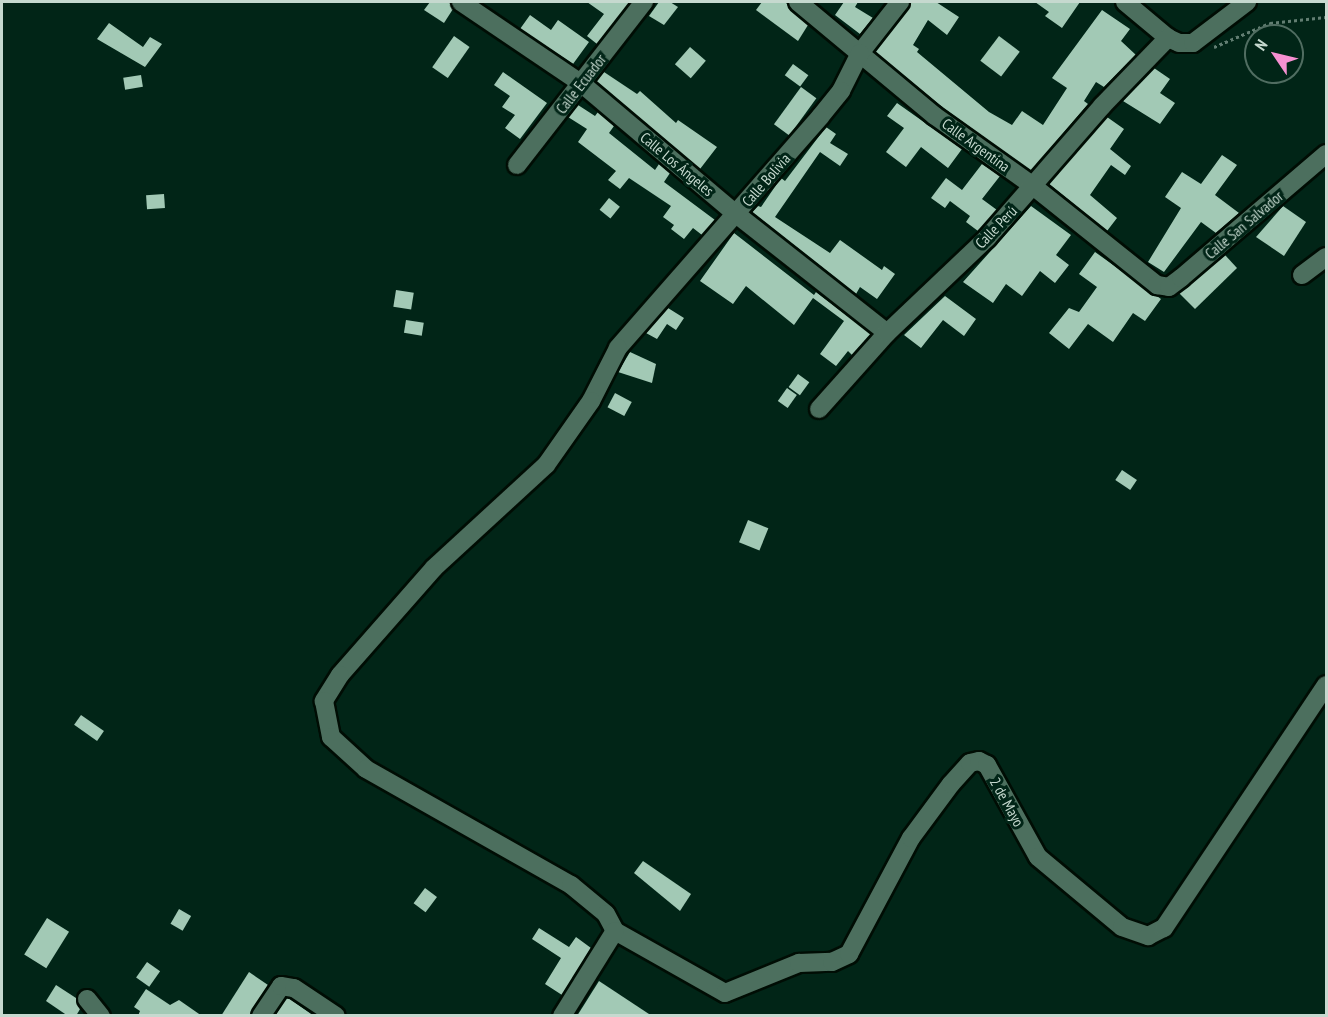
<!DOCTYPE html>
<html>
<head>
<meta charset="utf-8">
<style>
	body { margin:0 }
	#map { position:relative; width:1328px; height:1017px; overflow:hidden; background:#012517; font-family:"PT Sans Narrow",sans-serif }
	div>[style] { position:absolute }
	.building>* { inset:0; background:#a2c9b5; transform-origin:0 0 }
	.path>* { height:3px; margin-top:-1.5px; transform-origin:0; background:repeating-linear-gradient(90deg,#627e72 0 3px,transparent 0 6px) }
	.roads { filter:drop-shadow(2px 0 #000d04) drop-shadow(-2px 0 #000d04) drop-shadow(0 2px #000d04) drop-shadow(0 -2px #000d04) }
	.minor>* { height:18px; margin:-9px; padding:0 9px; transform-origin:9px; border-radius:9px; background:#4c6f5e }
	span { translate:-50% -50%; white-space:nowrap; text-align:center; line-height:1.15; -webkit-text-stroke:6px #012517; paint-order:stroke }
	.street-label { font-size:15px; color:#c6d9cf }
	.frame { position:absolute; inset:0; border:3px solid #c6d9cf; pointer-events:none }
	.north { position:absolute; left:1244px; top:24px; width:60px; height:60px; box-sizing:border-box; background:#012517; border:2px solid #506d61; border-radius:50%; rotate:305deg; font-size:16px; font-weight:700; line-height:24px; text-align:center; color:#c6d9cf }
	.north::after { content:''; display:block; margin:auto; width:21px; height:27px; background:#f690d1; clip-path:polygon(50% 0,100% 100%,50% 72%,0 100%) }
</style>
</head>
<body>
<div id="map">
	<div class="building">
		<i style="clip-path:polygon(430px 2px,450px 2px,453px 9px,444px 23px,424px 10px)"></i>
		<i style="clip-path:polygon(587px 2px,630px 2px,597px 44px,587px 36px,604px 14px)"></i>
		<i style="clip-path:polygon(659px 2px,670px 2px,678px 7px,664px 25px,649px 16px)"></i>
		<i style="clip-path:polygon(762px 2px,785px 2px,808px 25px,798px 41px,756px 10px)"></i>
		<i style="clip-path:polygon(844px 2px,858px 2px,855px 7px,873px 18px,860px 34px,835px 15px)"></i>
		<i style="clip-path:polygon(912px 2px,936px 2px,959px 17px,947px 35px,928px 20px,913px 45px,919px 49px,917px 52px,989px 112px,1012px 125px,1022px 111px,1043px 125px,1067px 88px,1052px 78px,1102px 10px,1130px 29px,1121px 41px,1136px 55px,1104px 87px,1096px 82px,1084px 101px,1088px 104px,1031px 171px,942px 107px,875px 52px)"></i>
		<i style="clip-path:polygon(1035px 2px,1080px 2px,1062px 28px,1045px 16px,1049px 12px)"></i>
		<i style="clip-path:polygon(530px 15px,551px 30px,558px 20px,589px 42px,573px 64px,520px 29px)"></i>
		<i style="clip-path:polygon(109px 23px,143px 47px,150px 37px,162px 44px,145px 67px,97px 39px)"></i>
		<i style="left:454px;top:36px;width:19px;height:38px;rotate:35deg"></i>
		<i style="left:999px;top:36px;width:26px;height:31px;rotate:37deg"></i>
		<i style="left:690px;top:47px;width:21px;height:23px;rotate:41deg"></i>
		<i style="left:793px;top:64px;width:19px;height:14px;rotate:36deg"></i>
		<i style="clip-path:polygon(1154px 68px,1170px 79px,1160px 93px,1175px 103px,1160px 124px,1123px 101px)"></i>
		<i style="clip-path:polygon(503px 72px,547px 103px,520px 139px,505px 128px,515px 115px,502px 107px,510px 96px,494px 85px)"></i>
		<i style="clip-path:polygon(604px 72px,637px 94px,640px 91px,676px 123px,678px 120px,717px 147px,700px 169px,596px 81px)"></i>
		<i style="left:141px;top:75px;width:12px;height:18px;rotate:81deg"></i>
		<i style="left:801px;top:87px;width:19px;height:46px;rotate:36deg"></i>
		<i style="clip-path:polygon(897px 103px,962px 149px,948px 168px,921px 147px,906px 167px,886px 152px,904px 128px,887px 116px)"></i>
		<i style="clip-path:polygon(578px 105px,595px 116px,598px 112px,614px 126px,609px 133px,655px 170px,659px 164px,670px 173px,664px 182px,715px 220px,702px 235px,693px 228px,684px 239px,671px 229px,674px 225px,663px 217px,671px 206px,629px 178px,620px 189px,608px 180px,616px 171px,578px 142px,587px 129px,568px 117px)"></i>
		<i style="clip-path:polygon(1107px 117px,1124px 129px,1110px 149px,1131px 166px,1125px 175px,1111px 165px,1090px 195px,1117px 218px,1107px 231px,1049px 184px)"></i>
		<i style="clip-path:polygon(826px 127px,836px 134px,830px 143px,848px 154px,840px 166px,820px 152px,775px 217px,830px 253px,840px 240px,882px 270px,884px 266px,895px 274px,877px 299px,860px 287px,856px 294px,752px 212px,758px 206px,761px 207px,781px 178px,785px 181px)"></i>
		<i style="clip-path:polygon(1222px 155px,1237px 165px,1215px 195px,1239px 213px,1216px 233px,1201px 222px,1164px 272px,1148px 262px,1181px 208px,1165px 197px,1182px 172px,1201px 184px)"></i>
		<i style="clip-path:polygon(982px 164px,1000px 176px,982px 199px,997px 210px,978px 231px,966px 222px,970px 216px,950px 201px,945px 208px,931px 198px,946px 178px,962px 190px)"></i>
		<i style="left:164px;top:194px;width:14px;height:18px;rotate:86deg"></i>
		<i style="left:609px;top:198px;width:14px;height:15px;rotate:39deg"></i>
		<i style="clip-path:polygon(1031px 206px,1071px 235px,1056px 255px,1069px 265px,1055px 283px,1040px 271px,1022px 296px,1006px 284px,993px 303px,963px 282px)"></i>
		<i style="clip-path:polygon(1283px 206px,1306px 222px,1284px 256px,1256px 237px)"></i>
		<i style="clip-path:polygon(734px 233px,814px 295px,816px 292px,871px 334px,852px 355px,848px 351px,836px 366px,820px 354px,844px 321px,813px 298px,794px 325px,746px 286px,733px 304px,700px 281px)"></i>
		<i style="clip-path:polygon(1095px 252px,1161px 299px,1145px 321px,1133px 313px,1113px 342px,1088px 324px,1069px 349px,1049px 333px,1069px 308px,1079px 312px,1097px 287px,1079px 274px)"></i>
		<i style="clip-path:polygon(1225px 255px,1237px 268px,1195px 309px,1179px 293px)"></i>
		<i style="left:396px;top:290px;width:18px;height:17px;rotate:9deg"></i>
		<i style="clip-path:polygon(945px 296px,976px 319px,964px 336px,943px 320px,921px 348px,904px 335px)"></i>
		<i style="clip-path:polygon(668px 308px,684px 318px,676px 330px,667px 324px,657px 339px,646px 333px)"></i>
		<i style="left:406px;top:320px;width:18px;height:13px;rotate:9deg"></i>
		<i style="clip-path:polygon(630px 352px,656px 364px,652px 383px,618px 372px)"></i>
		<i style="left:798px;top:374px;width:14px;height:16px;rotate:36deg"></i>
		<i style="left:787px;top:388px;width:12px;height:16px;rotate:35deg"></i>
		<i style="left:615px;top:393px;width:19px;height:16px;rotate:28deg"></i>
		<i style="left:1122px;top:470px;width:18px;height:12px;rotate:34deg"></i>
		<i style="left:748px;top:520px;width:22px;height:24px;rotate:22deg"></i>
		<i style="left:81px;top:715px;width:28px;height:12px;rotate:35deg"></i>
		<i style="clip-path:polygon(643px 861px,691px 894px,680px 911px,634px 873px)"></i>
		<i style="left:425px;top:888px;width:15px;height:19px;rotate:37deg"></i>
		<i style="left:179px;top:909px;width:14px;height:17px;rotate:30deg"></i>
		<i style="left:47px;top:918px;width:26px;height:43px;rotate:32deg"></i>
		<i style="clip-path:polygon(539px 928px,569px 947px,576px 937px,591px 948px,562px 995px,545px 984px,561px 958px,532px 939px)"></i>
		<i style="left:147px;top:962px;width:16px;height:19px;rotate:35deg"></i>
		<i style="clip-path:polygon(249px 972px,268px 985px,250px 1016px,221px 1016px)"></i>
		<i style="clip-path:polygon(599px 981px,652px 1016px,577px 1016px)"></i>
		<i style="clip-path:polygon(56px 985px,76px 998px,80px 1009px,76px 1016px,68px 1016px,46px 1001px)"></i>
		<i style="clip-path:polygon(146px 989px,170px 1005px,179px 1000px,202px 1016px,138px 1016px,140px 1011px,134px 1007px)"></i>
		<i style="clip-path:polygon(286px 998px,290px 999px,314px 1016px,275px 1016px)"></i>
	</div>
	<div class="path">
		<i style="left:1214px;top:47px;width:61px;rotate:-23.2deg"></i>
		<i style="left:1270px;top:23px;width:56px;rotate:-6.1deg"></i>
	</div>
	<div class="roads">
		<div class="minor">
			<i style="left:461px;top:2px;width:146px;rotate:34.1deg"></i>
			<i style="left:582px;top:84px;width:202px;rotate:40.2deg"></i>
			<i style="left:736px;top:214px;width:192px;rotate:38.2deg"></i>
			<i style="left:798px;top:2px;width:178px;rotate:39.8deg"></i>
			<i style="left:935px;top:116px;width:120px;rotate:35.5deg"></i>
			<i style="left:1033px;top:186px;width:159px;rotate:38.6deg"></i>
			<i style="left:1157px;top:285px;width:12px;rotate:9deg"></i>
			<i style="left:1169px;top:287px;width:15px;rotate:-37deg"></i>
			<i style="left:1181px;top:278px;width:191px;rotate:-40.5deg"></i>
			<i style="left:900px;top:2px;width:65px;rotate:128.1deg"></i>
			<i style="left:860px;top:53px;width:42px;rotate:116.6deg"></i>
			<i style="left:841px;top:91px;width:33px;rotate:129deg"></i>
			<i style="left:820px;top:117px;width:307px;rotate:131.2deg"></i>
			<i style="left:618px;top:348px;width:59px;rotate:117deg"></i>
			<i style="left:591px;top:401px;width:78px;rotate:125.1deg"></i>
			<i style="left:546px;top:465px;width:152px;rotate:137.4deg"></i>
			<i style="left:434px;top:568px;width:142px;rotate:131.3deg"></i>
			<i style="left:340px;top:675px;width:31px;rotate:122deg"></i>
			<i style="left:324px;top:701px;width:37px;rotate:79deg"></i>
			<i style="left:331px;top:737px;width:47px;rotate:42.4deg"></i>
			<i style="left:366px;top:769px;width:236px;rotate:29.5deg"></i>
			<i style="left:571px;top:885px;width:45px;rotate:39.6deg"></i>
			<i style="left:606px;top:914px;width:19px;rotate:62deg"></i>
			<i style="left:615px;top:931px;width:126px;rotate:29.4deg"></i>
			<i style="left:725px;top:993px;width:80px;rotate:-22.1deg"></i>
			<i style="left:799px;top:963px;width:33px;rotate:-2deg"></i>
			<i style="left:832px;top:962px;width:19px;rotate:-25deg"></i>
			<i style="left:849px;top:954px;width:132px;rotate:-61.9deg"></i>
			<i style="left:911px;top:838px;width:67px;rotate:-53.5deg"></i>
			<i style="left:951px;top:784px;width:28px;rotate:-48deg"></i>
			<i style="left:970px;top:763px;width:9px;rotate:-13deg"></i>
			<i style="left:979px;top:761px;width:9px;rotate:27deg"></i>
			<i style="left:987px;top:765px;width:105px;rotate:61deg"></i>
			<i style="left:1038px;top:857px;width:109px;rotate:39.8deg"></i>
			<i style="left:1122px;top:927px;width:28px;rotate:19deg"></i>
			<i style="left:1148px;top:936px;width:18px;rotate:-27deg"></i>
			<i style="left:1164px;top:928px;width:292px;rotate:-56.3deg"></i>
			<i style="left:1125px;top:2px;width:56px;rotate:39.9deg"></i>
			<i style="left:1168px;top:38px;width:12px;rotate:24deg"></i>
			<i style="left:1179px;top:43px;width:14px"></i>
			<i style="left:1193px;top:43px;width:68px;rotate:-37.2deg"></i>
			<i style="left:517px;top:165px;width:207px;rotate:-52.1deg"></i>
			<i style="left:1302px;top:275px;width:30px;rotate:-37deg"></i>
			<i style="left:819px;top:409px;width:102px;rotate:-48.2deg"></i>
			<i style="left:887px;top:333px;width:138px;rotate:-43.5deg"></i>
			<i style="left:987px;top:238px;width:175px;rotate:-48.9deg"></i>
			<i style="left:1102px;top:106px;width:95px;rotate:-45.9deg"></i>
			<i style="left:87px;top:999px;width:22px;rotate:51deg"></i>
			<i style="left:261px;top:1016px;width:36px;rotate:-56deg"></i>
			<i style="left:281px;top:986px;width:13px;rotate:9deg"></i>
			<i style="left:294px;top:988px;width:50px;rotate:33.7deg"></i>
			<i style="left:562px;top:1016px;width:100px;rotate:-58.1deg"></i>
		</div>
	</div>
	<div class="street-label">
		<span style="left:581px;top:84px;rotate:-52deg">Calle Ecuador</span>
		<span style="left:976px;top:145px;rotate:36deg">Calle Argentina</span>
		<span style="left:677px;top:164px;rotate:40deg">Calle Los Ángeles</span>
		<span style="left:766px;top:180px;rotate:-49deg">Calle Bolivia</span>
		<span style="left:1244px;top:225px;rotate:-40deg">Calle San Salvador</span>
		<span style="left:996px;top:227px;rotate:-46deg">Calle Perú</span>
		<span style="left:1007px;top:802px;rotate:61deg">2 de Mayo</span>
	</div>
	<div class="frame"></div>
	<div class="north">N</div>
</div>
</body>
</html>
